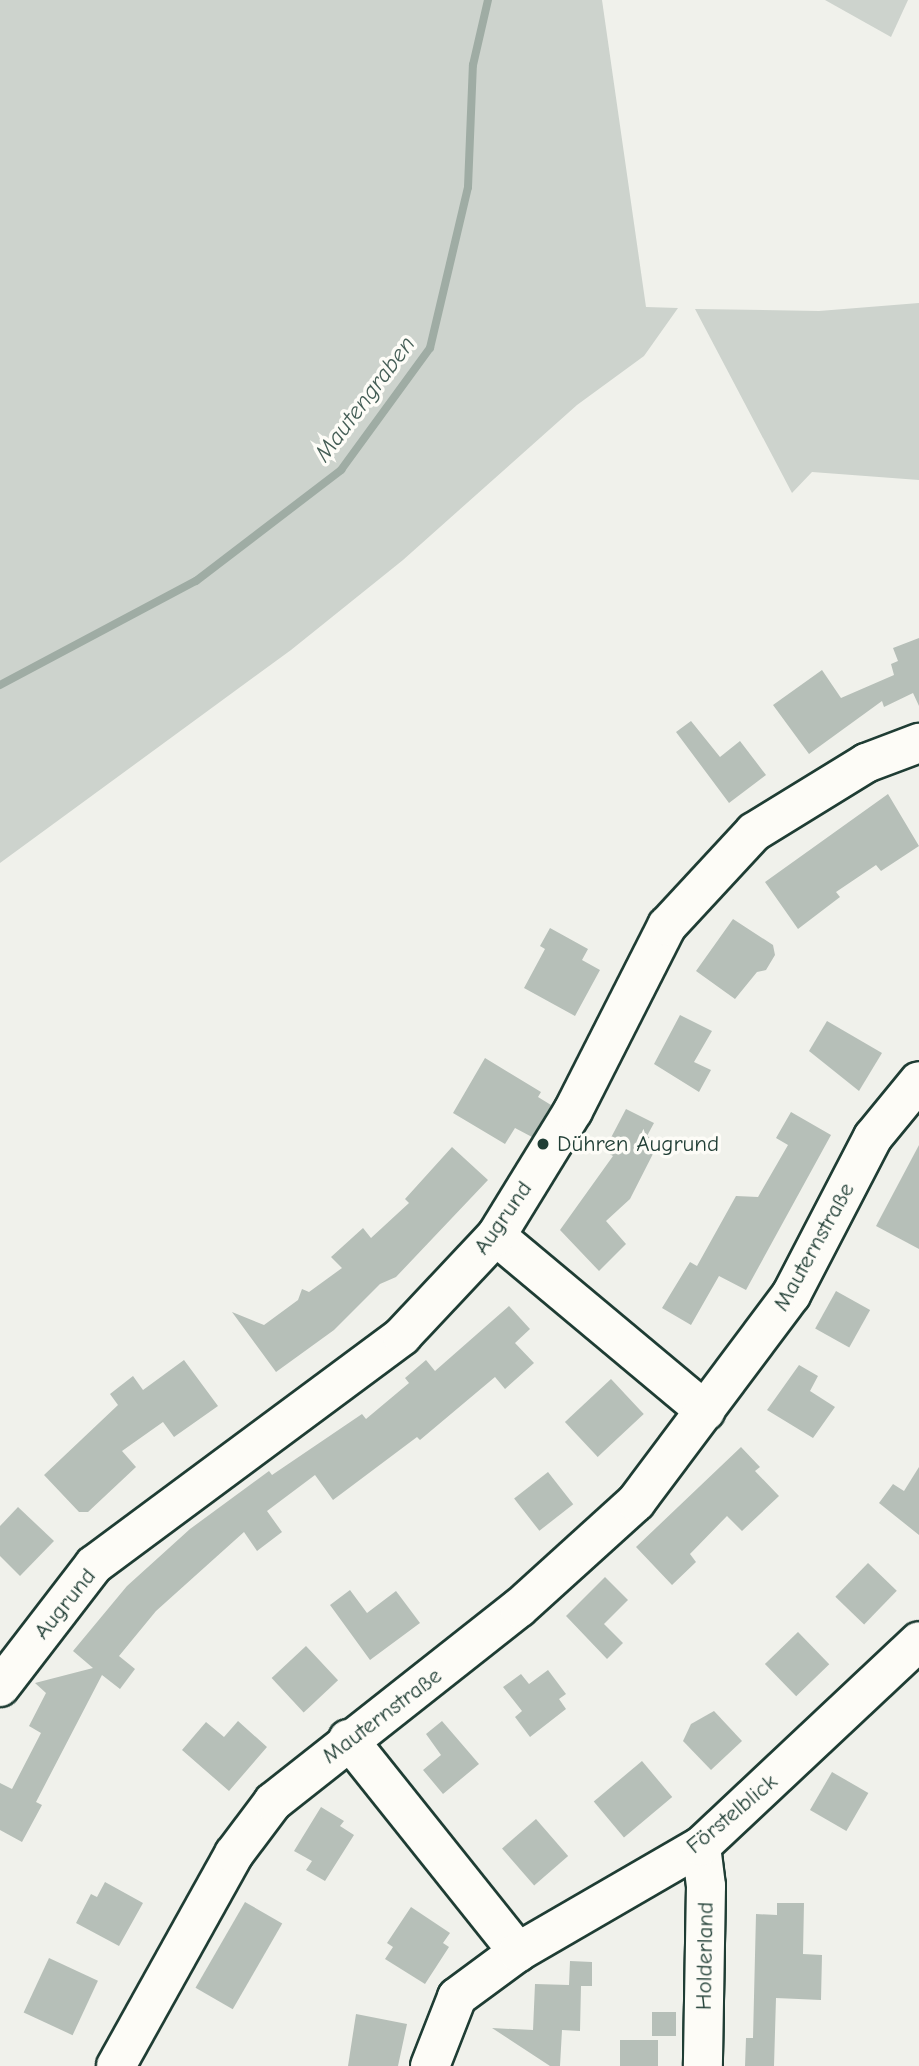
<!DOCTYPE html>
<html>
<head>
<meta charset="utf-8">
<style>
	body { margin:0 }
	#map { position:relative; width:919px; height:2066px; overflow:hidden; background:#f0f1eb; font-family:"Comic Neue",sans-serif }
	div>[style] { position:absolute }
	.green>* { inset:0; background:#cdd3cd }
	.stream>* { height:8px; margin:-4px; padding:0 4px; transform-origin:4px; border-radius:4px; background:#9faca4 }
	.building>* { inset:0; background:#b6bfb8; transform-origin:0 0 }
	.roads { filter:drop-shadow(2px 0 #1f3d34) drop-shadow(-2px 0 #1f3d34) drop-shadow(0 2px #1f3d34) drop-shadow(0 -2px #1f3d34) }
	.minor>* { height:38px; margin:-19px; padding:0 19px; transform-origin:19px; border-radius:19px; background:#fdfcf7 }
	.dots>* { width:19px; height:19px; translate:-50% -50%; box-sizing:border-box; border:4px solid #fdfcf7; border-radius:50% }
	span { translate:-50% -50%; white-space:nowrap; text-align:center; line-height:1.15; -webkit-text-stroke:7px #fdfcf7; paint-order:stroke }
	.poi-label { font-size:23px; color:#1f3d34 }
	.left { translate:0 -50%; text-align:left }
	.street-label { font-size:23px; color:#1f3d34 }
	.water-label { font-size:24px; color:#455e56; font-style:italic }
</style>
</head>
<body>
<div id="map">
	<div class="green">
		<i style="clip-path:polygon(0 0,602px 0,646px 307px,678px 308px,644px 356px,577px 405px,403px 560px,291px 650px,0 863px)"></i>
		<i style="clip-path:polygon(825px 0,908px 0,891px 37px)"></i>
		<i style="clip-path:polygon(919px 303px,919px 480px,812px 472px,792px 493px,695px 309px,819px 311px)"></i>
	</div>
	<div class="stream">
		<i style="left:0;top:685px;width:222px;rotate:-28deg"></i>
		<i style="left:196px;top:581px;width:183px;rotate:-37.4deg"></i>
		<i style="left:341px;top:470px;width:151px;rotate:-53.9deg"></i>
		<i style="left:430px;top:348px;width:165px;rotate:-76.7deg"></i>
		<i style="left:468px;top:187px;width:122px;rotate:-87.7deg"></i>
		<i style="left:473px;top:65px;width:67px;rotate:-77deg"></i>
	</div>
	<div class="building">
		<i style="clip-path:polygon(919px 638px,919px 706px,913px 693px,884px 707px,882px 701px,809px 754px,773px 705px,822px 670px,841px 698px,894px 675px,891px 664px,898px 661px,893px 648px)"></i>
		<i style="clip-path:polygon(691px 721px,720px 757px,740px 741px,766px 775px,729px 803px,676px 732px)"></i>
		<i style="clip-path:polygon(888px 794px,919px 846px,881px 871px,876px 865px,836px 892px,840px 897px,798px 929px,765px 882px)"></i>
		<i style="clip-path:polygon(733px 919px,773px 945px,775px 955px,766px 970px,757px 972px,735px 999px,696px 971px)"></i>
		<i style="clip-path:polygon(550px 928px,588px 949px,582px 960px,600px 970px,575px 1016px,524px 988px,545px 949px,540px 946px)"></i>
		<i style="clip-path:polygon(680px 1015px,712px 1031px,694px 1062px,711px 1070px,699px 1092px,654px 1064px)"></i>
		<i style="clip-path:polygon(827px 1021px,882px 1053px,859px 1091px,809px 1051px)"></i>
		<i style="clip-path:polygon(485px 1058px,541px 1092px,538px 1097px,551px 1105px,532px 1137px,515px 1128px,505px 1144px,453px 1113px)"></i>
		<i style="clip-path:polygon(626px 1109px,654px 1123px,647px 1136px,659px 1142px,630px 1199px,606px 1221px,626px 1244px,599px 1271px,560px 1230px,613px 1156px,604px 1151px)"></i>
		<i style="clip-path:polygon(791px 1112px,831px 1135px,746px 1290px,719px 1276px,691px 1325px,662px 1308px,690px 1262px,697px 1266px,736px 1196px,758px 1197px,788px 1145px,776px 1138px)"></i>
		<i style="clip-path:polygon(919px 1145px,919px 1249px,876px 1226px)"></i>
		<i style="clip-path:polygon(452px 1147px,488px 1180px,396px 1277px,380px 1284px,334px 1330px,276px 1372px,232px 1312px,264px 1325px,298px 1300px,302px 1289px,309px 1292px,342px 1268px,331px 1257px,363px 1228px,371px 1238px,409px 1203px,405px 1199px)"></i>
		<i style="left:836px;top:1291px;width:39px;height:43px;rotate:29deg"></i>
		<i style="clip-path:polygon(509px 1306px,530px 1329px,515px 1343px,534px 1363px,505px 1389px,495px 1377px,420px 1440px,417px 1437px,333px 1500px,315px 1475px,267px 1511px,282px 1532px,257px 1551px,244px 1532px,156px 1611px,119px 1656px,135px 1669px,120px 1689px,102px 1675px,36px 1802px,42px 1805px,22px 1842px,0 1830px,0 1783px,12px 1789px,41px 1733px,29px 1726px,46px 1693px,35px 1683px,93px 1668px,73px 1651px,127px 1586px,190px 1529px,269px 1471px,272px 1475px,362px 1414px,366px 1419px,409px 1383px,405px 1378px,426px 1360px,435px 1371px)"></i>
		<i style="clip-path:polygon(184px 1360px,218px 1406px,174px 1437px,163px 1422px,122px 1451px,136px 1467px,88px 1512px,79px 1512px,44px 1475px,118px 1405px,110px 1394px,133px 1376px,143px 1390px)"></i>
		<i style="clip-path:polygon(799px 1365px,818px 1376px,810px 1391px,835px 1407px,813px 1438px,767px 1410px)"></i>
		<i style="left:611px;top:1379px;width:48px;height:63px;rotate:47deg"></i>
		<i style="clip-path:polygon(741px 1447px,760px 1467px,755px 1471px,779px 1496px,742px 1531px,727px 1516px,690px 1554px,696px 1562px,672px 1585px,636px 1547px)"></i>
		<i style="clip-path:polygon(919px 1467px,919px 1535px,879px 1503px,893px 1484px,904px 1491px)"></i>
		<i style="left:548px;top:1472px;width:41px;height:43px;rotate:52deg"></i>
		<i style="clip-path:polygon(18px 1507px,54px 1541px,20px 1576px,0 1556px,0 1526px)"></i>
		<i style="left:868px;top:1563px;width:40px;height:47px;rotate:44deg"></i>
		<i style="clip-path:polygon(605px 1577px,628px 1600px,604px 1624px,623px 1643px,607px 1659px,566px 1616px)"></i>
		<i style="clip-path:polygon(350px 1590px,367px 1613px,396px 1591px,420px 1623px,370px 1660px,330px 1605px)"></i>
		<i style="left:798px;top:1632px;width:45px;height:46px;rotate:46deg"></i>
		<i style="left:306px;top:1646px;width:47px;height:47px;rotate:47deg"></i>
		<i style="clip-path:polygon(548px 1670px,566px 1694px,559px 1699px,566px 1709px,530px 1737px,515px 1717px,522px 1711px,503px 1687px,521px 1674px,529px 1684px)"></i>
		<i style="clip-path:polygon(714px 1711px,742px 1741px,711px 1770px,683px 1741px,691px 1724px)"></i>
		<i style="clip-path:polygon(238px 1721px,267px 1747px,229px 1791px,182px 1750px,206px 1722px,224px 1737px)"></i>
		<i style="clip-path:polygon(442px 1721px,479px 1764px,443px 1794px,423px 1770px,441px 1755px,426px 1734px)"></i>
		<i style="left:642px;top:1761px;width:47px;height:63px;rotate:50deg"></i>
		<i style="left:832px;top:1772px;width:42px;height:44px;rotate:30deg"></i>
		<i style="clip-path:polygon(321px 1807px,344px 1821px,340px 1826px,354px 1835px,325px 1881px,306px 1870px,312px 1861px,294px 1851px)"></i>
		<i style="left:536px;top:1819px;width:49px;height:45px;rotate:49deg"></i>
		<i style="clip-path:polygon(105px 1882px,143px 1903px,119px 1946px,76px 1923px,91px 1894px,97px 1897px)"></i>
		<i style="left:245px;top:1902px;width:43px;height:99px;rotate:30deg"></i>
		<i style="clip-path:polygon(777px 1903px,804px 1903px,803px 1954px,822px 1955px,821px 2000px,776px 1998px,774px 2066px,745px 2066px,746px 2038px,753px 2038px,756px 1914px,777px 1915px)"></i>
		<i style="clip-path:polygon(411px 1907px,450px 1933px,443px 1943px,449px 1947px,425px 1984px,385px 1959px,393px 1947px,387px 1943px)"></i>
		<i style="left:49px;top:1958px;width:54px;height:60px;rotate:25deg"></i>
		<i style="clip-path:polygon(570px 1961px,592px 1962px,592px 1986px,581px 1986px,580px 2031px,562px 2030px,560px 2066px,550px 2066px,492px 2028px,533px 2030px,535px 1984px,569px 1985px)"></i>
		<i style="left:652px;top:2012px;width:24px;height:24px"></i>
		<i style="clip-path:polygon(356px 2014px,407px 2024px,398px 2066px,348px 2066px)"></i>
		<i style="left:620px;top:2040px;width:38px;height:26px"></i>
	</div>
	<div class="roads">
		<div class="minor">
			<i style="left:496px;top:1236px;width:273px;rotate:39.9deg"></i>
			<i style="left:0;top:1687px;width:154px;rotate:-52.4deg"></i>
			<i style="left:94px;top:1565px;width:384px;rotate:-36.6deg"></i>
			<i style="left:402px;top:1336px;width:137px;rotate:-46.8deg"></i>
			<i style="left:496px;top:1236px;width:147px;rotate:-58.4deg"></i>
			<i style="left:573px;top:1111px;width:208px;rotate:-63.1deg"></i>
			<i style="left:667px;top:926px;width:128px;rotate:-47.2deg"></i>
			<i style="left:754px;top:832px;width:132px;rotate:-31.6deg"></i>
			<i style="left:866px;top:763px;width:57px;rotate:-20.7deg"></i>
			<i style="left:348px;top:1739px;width:273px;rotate:51.4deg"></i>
			<i style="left:701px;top:1846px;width:40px;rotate:82.9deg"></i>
			<i style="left:706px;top:1886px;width:180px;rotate:91deg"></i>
			<i style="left:116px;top:2066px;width:243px;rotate:-60.9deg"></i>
			<i style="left:234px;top:1854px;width:65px;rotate:-53.1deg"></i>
			<i style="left:273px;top:1802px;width:313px;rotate:-38.3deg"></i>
			<i style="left:519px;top:1608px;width:158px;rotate:-42.2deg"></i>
			<i style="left:636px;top:1502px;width:259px;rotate:-53.2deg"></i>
			<i style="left:791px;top:1295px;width:178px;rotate:-62.6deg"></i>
			<i style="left:873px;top:1137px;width:72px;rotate:-50.6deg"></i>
			<i style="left:430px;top:2066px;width:74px;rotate:-68.6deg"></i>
			<i style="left:457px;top:1997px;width:76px;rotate:-36.4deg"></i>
			<i style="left:518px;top:1952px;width:211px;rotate:-30.1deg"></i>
			<i style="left:701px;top:1846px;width:299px;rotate:-43.2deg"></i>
		</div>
	</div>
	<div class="dots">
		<i style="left:543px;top:1144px;background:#1f3d34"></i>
	</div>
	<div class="poi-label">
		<span class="left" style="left:557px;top:1144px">Dühren Augrund</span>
	</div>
	<div class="street-label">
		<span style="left:503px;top:1218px;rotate:-55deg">Augrund</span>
		<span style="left:814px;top:1247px;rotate:-61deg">Mauternstraße</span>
		<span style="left:65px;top:1604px;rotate:-51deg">Augrund</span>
		<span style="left:382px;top:1716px;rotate:-37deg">Mauternstraße</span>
		<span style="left:732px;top:1814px;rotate:-40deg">Förstelblick</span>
		<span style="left:705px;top:1956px;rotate:-89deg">Holderland</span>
	</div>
	<div class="water-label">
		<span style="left:365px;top:399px;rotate:-53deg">Mautengraben</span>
	</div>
</div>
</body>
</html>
